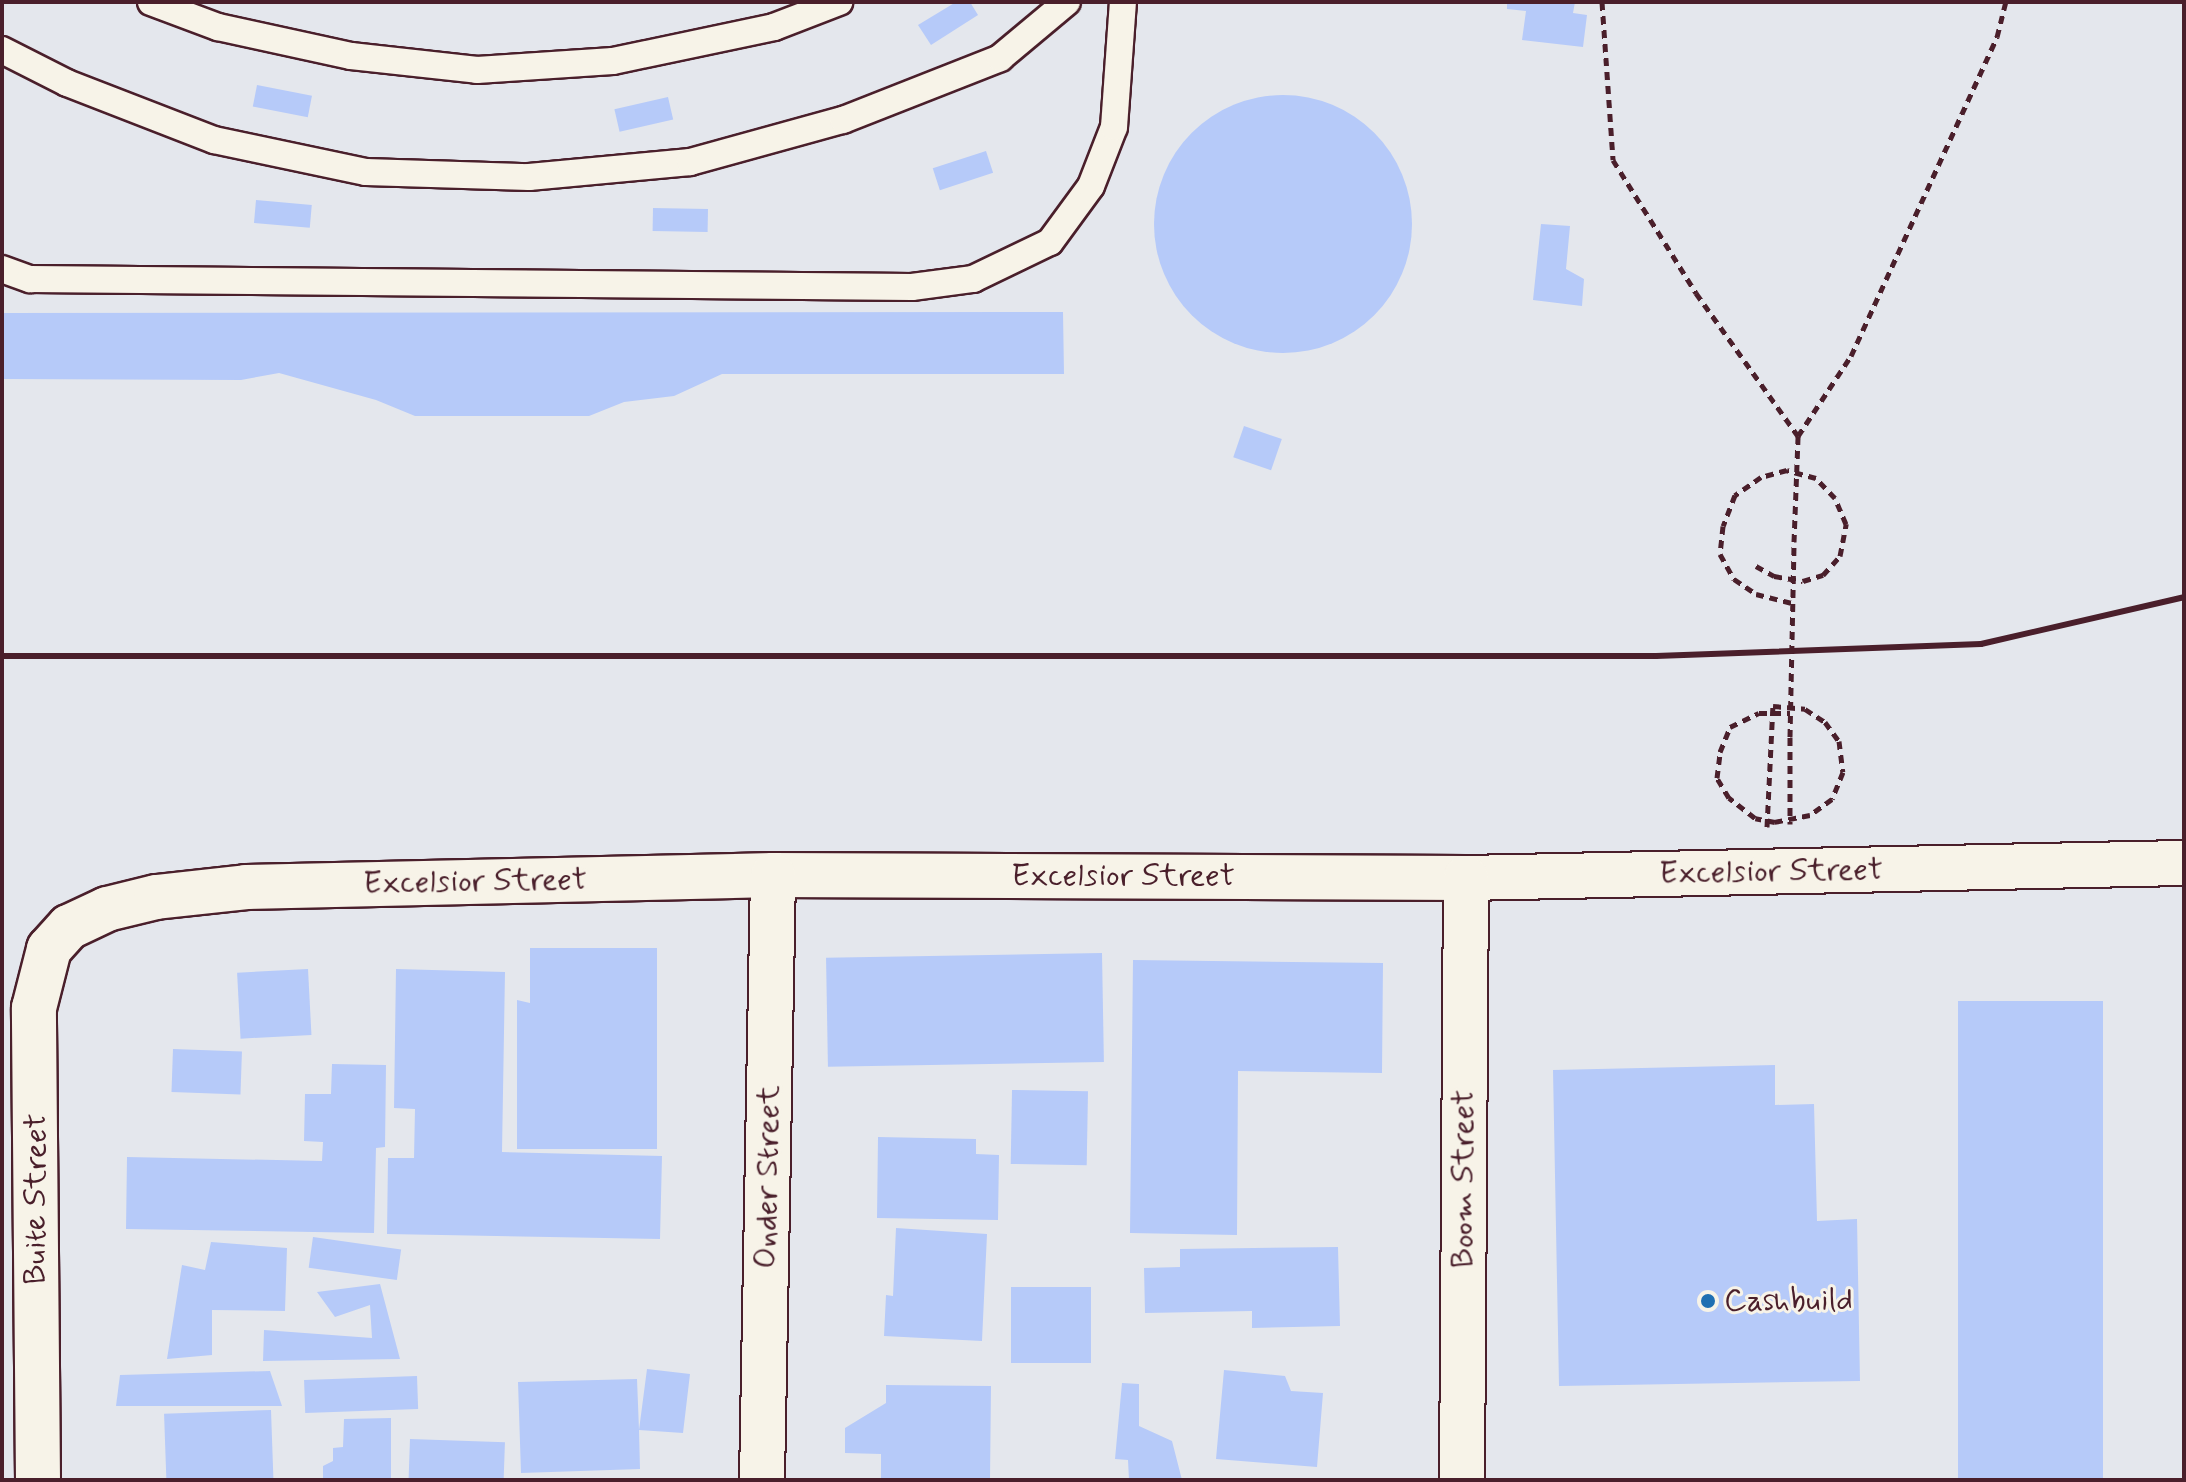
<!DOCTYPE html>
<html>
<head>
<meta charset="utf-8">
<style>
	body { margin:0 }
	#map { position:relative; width:2186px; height:1482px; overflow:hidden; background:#e4e7ed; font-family:Mynerve,sans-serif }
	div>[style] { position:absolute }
	.building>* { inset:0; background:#b6caf9; transform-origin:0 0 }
	.round { border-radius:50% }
	.path>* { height:5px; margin-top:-2.5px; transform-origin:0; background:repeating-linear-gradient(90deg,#4a1f2b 0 8px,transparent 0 14px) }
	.roads { filter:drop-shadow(2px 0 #4a1f2b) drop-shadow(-2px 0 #4a1f2b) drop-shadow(0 2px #4a1f2b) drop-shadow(0 -2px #4a1f2b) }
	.service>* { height:26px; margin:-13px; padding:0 13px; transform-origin:13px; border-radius:13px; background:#f7f3e8 }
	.minor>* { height:44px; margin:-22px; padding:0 22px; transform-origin:22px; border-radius:22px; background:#f7f3e8 }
	.rail>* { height:6px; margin:-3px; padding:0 3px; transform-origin:3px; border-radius:3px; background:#4a1f2b }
	.path-bridge>* { height:5px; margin-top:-2.5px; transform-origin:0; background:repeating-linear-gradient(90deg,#4a1f2b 0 8px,transparent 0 14px) }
	.dots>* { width:22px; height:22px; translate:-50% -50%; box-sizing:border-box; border:4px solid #f7f3e8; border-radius:50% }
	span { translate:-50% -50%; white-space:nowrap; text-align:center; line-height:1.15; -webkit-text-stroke:6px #f7f3e8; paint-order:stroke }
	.street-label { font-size:32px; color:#4a1f2b }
	.poi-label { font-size:32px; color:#4a1f2b }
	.left { translate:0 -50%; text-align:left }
	.frame { position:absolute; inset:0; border:4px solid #4a1f2b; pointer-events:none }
</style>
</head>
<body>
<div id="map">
	<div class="building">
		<i style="clip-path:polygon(956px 2px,970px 2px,978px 15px,931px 45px,918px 25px)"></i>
		<i style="clip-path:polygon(1507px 2px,1575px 2px,1573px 13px,1587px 15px,1583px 47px,1522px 40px,1526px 11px,1507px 9px)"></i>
		<i style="left:257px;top:85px;width:56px;height:22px;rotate:11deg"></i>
		<i class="round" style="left:1154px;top:95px;width:258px;height:258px"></i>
		<i style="left:668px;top:97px;width:23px;height:55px;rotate:77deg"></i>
		<i style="left:986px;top:151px;width:23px;height:56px;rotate:72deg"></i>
		<i style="left:256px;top:200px;width:56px;height:23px;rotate:5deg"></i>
		<i style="left:653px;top:208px;width:55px;height:23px;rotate:1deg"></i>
		<i style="clip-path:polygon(1541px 224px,1570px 226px,1566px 269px,1584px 279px,1582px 306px,1533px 300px)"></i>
		<i style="clip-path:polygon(1063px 312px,1064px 374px,722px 374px,674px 396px,624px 402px,589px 416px,415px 416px,376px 400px,279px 373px,241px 380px,2px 379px,2px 313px)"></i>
		<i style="left:1244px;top:426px;width:40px;height:33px;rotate:19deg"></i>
		<i style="clip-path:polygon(530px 948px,657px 948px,657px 1149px,517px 1149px,517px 1000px,530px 1003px)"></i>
		<i style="left:1102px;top:953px;width:109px;height:276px;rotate:89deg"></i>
		<i style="clip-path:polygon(1133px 960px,1383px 963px,1382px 1073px,1238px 1071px,1237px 1235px,1130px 1233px)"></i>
		<i style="left:308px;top:969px;width:66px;height:71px;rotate:87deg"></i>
		<i style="clip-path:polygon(396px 969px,505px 972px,502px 1152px,662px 1156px,660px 1239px,387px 1234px,388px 1158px,414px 1158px,415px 1109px,394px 1108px)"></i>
		<i style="left:1958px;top:1001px;width:145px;height:479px"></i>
		<i style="left:173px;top:1049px;width:69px;height:43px;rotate:2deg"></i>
		<i style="clip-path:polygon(332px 1064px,386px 1065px,385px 1147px,376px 1148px,374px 1233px,126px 1229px,127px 1157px,322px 1161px,323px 1142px,304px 1141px,305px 1094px,331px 1094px)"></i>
		<i style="clip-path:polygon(1775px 1065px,1775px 1105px,1814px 1104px,1817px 1221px,1857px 1219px,1860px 1381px,1559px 1386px,1553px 1070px)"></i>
		<i style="left:1012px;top:1090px;width:76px;height:74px;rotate:1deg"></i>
		<i style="clip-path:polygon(878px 1137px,976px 1139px,976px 1154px,999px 1155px,998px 1220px,877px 1218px)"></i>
		<i style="clip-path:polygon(896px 1228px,987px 1234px,982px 1341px,884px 1336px,886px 1295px,893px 1296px)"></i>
		<i style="left:313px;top:1237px;width:89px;height:31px;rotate:8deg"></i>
		<i style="clip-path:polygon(211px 1242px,287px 1248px,285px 1311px,212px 1310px,212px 1355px,167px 1359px,182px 1265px,205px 1270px)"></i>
		<i style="clip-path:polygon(1338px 1247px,1340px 1326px,1252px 1328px,1252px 1311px,1145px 1313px,1144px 1268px,1180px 1267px,1180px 1249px)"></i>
		<i style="clip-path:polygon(380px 1284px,400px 1359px,263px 1361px,264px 1330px,372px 1338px,370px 1305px,335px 1317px,317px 1292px)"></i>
		<i style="left:1011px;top:1287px;width:80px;height:76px"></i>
		<i style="clip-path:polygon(647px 1369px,690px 1374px,683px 1433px,639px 1430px,640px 1469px,521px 1473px,518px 1382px,637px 1379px,639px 1430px)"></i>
		<i style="clip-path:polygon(1224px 1370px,1285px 1376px,1291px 1391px,1323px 1393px,1317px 1467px,1216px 1459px)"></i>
		<i style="clip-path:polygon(270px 1371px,282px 1406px,116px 1406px,120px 1375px)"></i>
		<i style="left:417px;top:1376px;width:33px;height:113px;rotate:88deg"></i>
		<i style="clip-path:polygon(1122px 1383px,1139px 1384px,1139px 1426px,1172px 1441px,1182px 1480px,1129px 1480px,1128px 1460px,1115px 1459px)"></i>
		<i style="clip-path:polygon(886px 1385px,991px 1386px,990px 1480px,881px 1480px,881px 1454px,845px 1453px,845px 1428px,886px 1403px)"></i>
		<i style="left:271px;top:1410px;width:70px;height:107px;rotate:88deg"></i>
		<i style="clip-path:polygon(391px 1418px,391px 1480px,323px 1480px,323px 1466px,333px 1461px,333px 1448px,343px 1447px,344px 1419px)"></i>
		<i style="left:410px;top:1439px;width:95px;height:41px;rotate:2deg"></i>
	</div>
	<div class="path">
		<i style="left:1602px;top:2px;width:158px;rotate:86deg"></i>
		<i style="left:1613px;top:160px;width:157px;rotate:58deg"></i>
		<i style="left:1696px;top:293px;width:176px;rotate:54.5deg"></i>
		<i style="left:1794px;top:542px;width:106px;rotate:-87.8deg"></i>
		<i style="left:1798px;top:436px;width:96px;rotate:-56.5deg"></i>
		<i style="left:1851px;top:356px;width:351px;rotate:-65.4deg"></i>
		<i style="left:1997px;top:37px;width:36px;rotate:-76deg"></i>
		<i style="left:1790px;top:737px;width:87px;rotate:90deg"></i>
		<i style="left:1767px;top:827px;width:121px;rotate:-87.2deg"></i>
	</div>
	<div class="roads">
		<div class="service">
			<i style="left:151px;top:2px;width:72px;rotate:20.5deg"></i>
			<i style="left:218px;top:27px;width:136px;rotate:12.3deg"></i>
			<i style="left:351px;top:56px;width:127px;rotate:6.3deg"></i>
			<i style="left:477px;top:70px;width:136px;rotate:-3.8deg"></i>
			<i style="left:613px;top:61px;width:165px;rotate:-11.9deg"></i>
			<i style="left:774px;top:27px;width:70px;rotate:-21deg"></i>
			<i style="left:2px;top:50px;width:73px;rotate:26.9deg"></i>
			<i style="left:67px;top:83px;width:158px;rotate:21.2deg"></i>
			<i style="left:214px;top:140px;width:155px;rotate:11.9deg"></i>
			<i style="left:366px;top:172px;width:163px;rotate:1.8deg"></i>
			<i style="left:529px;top:177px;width:162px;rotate:-5.3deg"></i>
			<i style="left:690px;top:162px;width:159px;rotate:-15.4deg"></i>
			<i style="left:843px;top:120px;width:169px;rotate:-21.5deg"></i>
			<i style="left:1000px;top:58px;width:87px;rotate:-39.9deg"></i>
			<i style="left:2px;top:269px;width:30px;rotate:20deg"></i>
			<i style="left:30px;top:279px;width:882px;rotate:0.52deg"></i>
			<i style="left:912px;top:287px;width:62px;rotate:-7.5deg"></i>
			<i style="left:973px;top:279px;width:85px;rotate:-25.7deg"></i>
			<i style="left:1050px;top:242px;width:69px;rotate:-53.8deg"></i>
			<i style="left:1091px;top:186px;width:63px;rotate:-68.7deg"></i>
			<i style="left:1114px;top:127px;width:125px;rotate:-85.9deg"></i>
		</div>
		<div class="minor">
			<i style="left:38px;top:1480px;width:472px;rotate:-90.5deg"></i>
			<i style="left:34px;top:1008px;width:61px;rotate:-75.7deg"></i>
			<i style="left:49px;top:949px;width:30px;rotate:-48deg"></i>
			<i style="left:69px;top:927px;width:42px;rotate:-25.3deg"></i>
			<i style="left:107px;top:909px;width:50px;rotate:-13.8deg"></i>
			<i style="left:156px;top:897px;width:91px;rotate:-6.3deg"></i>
			<i style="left:246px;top:887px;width:527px;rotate:-1.3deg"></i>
			<i style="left:773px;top:875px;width:693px;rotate:0.25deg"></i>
			<i style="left:1466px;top:878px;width:718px;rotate:-1.2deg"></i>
			<i style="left:762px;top:1480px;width:605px;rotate:-88.96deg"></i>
			<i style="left:1462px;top:1480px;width:602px;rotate:-89.62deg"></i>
		</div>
	</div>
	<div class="rail">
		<i style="left:2px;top:656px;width:1654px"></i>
		<i style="left:1656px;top:656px;width:325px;rotate:-2.1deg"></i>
		<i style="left:1981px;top:644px;width:208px;rotate:-13deg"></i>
	</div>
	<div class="path-bridge">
		<i style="left:1756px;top:566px;width:21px;rotate:29deg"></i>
		<i style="left:1774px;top:576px;width:29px;rotate:10deg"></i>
		<i style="left:1803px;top:581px;width:21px;rotate:-17deg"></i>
		<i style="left:1823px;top:575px;width:25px;rotate:-48deg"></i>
		<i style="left:1840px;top:556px;width:33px;rotate:-79deg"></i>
		<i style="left:1846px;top:524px;width:28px;rotate:-113deg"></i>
		<i style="left:1835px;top:498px;width:28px;rotate:-134deg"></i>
		<i style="left:1816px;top:478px;width:30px;rotate:-165deg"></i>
		<i style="left:1787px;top:470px;width:27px;rotate:165deg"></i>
		<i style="left:1761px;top:477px;width:32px;rotate:145deg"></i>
		<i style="left:1735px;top:495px;width:33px;rotate:111deg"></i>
		<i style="left:1723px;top:526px;width:28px;rotate:96deg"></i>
		<i style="left:1720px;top:554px;width:29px;rotate:61deg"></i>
		<i style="left:1734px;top:579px;width:27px;rotate:34deg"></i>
		<i style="left:1756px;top:594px;width:37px;rotate:14deg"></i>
		<i style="left:1773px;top:706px;width:32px;rotate:5deg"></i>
		<i style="left:1805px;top:709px;width:24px;rotate:33deg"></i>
		<i style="left:1825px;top:722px;width:24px;rotate:54deg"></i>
		<i style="left:1839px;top:741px;width:31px;rotate:83deg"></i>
		<i style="left:1843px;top:772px;width:29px;rotate:112deg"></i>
		<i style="left:1832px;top:799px;width:27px;rotate:144deg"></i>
		<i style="left:1810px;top:815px;width:36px;rotate:169deg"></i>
		<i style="left:1775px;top:822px;width:20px;rotate:-169deg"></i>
		<i style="left:1755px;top:818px;width:33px;rotate:-142deg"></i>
		<i style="left:1729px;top:798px;width:23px;rotate:-121deg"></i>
		<i style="left:1717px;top:778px;width:26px;rotate:-83deg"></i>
		<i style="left:1720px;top:752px;width:27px;rotate:-68deg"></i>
		<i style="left:1730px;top:727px;width:32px;rotate:-26deg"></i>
		<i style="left:1759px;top:713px;width:31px"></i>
		<i style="left:1790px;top:737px;width:195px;rotate:-88.8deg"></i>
	</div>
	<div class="dots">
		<i style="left:1708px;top:1301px;background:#1f6fb2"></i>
	</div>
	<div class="street-label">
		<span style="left:1771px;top:872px;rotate:-1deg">Excelsior Street</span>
		<span style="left:1123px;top:876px">Excelsior Street</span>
		<span style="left:475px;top:882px;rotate:-1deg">Excelsior Street</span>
		<span style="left:768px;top:1177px;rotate:-89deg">Onder Street</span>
		<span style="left:1464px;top:1179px;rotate:-90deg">Boom Street</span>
		<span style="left:36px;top:1199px;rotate:-90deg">Buite Street</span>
	</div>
	<div class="poi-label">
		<span class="left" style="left:1724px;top:1301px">Cashbuild</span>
	</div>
	<div class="frame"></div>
</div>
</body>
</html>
